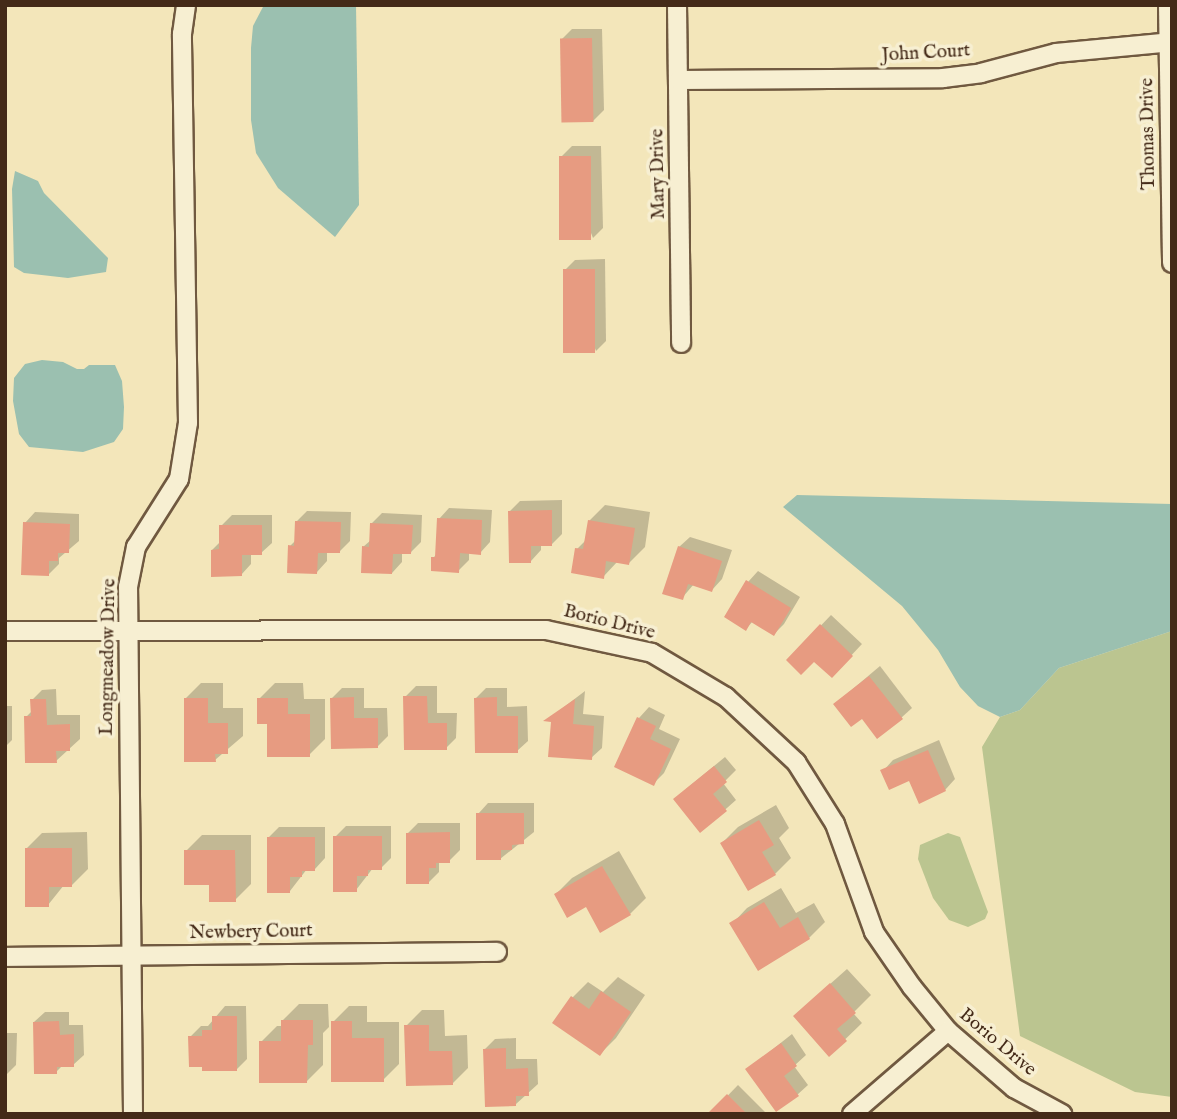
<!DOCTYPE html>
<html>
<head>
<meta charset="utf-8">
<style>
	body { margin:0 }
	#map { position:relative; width:1177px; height:1119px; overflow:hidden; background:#f3e6ba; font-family:"IM FELL English",serif }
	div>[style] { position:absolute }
	.green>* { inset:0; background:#bbc590 }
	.water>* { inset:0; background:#9bc0b0 }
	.shadow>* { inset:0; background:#0003 }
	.building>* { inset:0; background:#e79b81; transform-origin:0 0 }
	.roads { filter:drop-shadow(2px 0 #705940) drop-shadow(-2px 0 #705940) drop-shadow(0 2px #705940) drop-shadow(0 -2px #705940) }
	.minor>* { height:18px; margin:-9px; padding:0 9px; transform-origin:9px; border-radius:9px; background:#f7efd2 }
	span { translate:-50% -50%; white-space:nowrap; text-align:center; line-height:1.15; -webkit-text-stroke:7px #f7efd2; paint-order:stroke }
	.street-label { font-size:19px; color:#442a18 }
	.frame { position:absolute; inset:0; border:7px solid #442a18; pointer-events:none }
</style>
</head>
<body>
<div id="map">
	<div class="green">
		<i style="clip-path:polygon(1172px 631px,1172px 1097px,1135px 1092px,1020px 1036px,982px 747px,1000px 717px,1020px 710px,1059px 668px)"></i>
		<i style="clip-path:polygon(948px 833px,960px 837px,988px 912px,985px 919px,968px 927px,949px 920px,933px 898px,918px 859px,920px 845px)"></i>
	</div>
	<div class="water">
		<i style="clip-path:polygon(264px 5px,356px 5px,359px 205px,335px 237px,278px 188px,256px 153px,251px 120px,251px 48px,253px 26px)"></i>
		<i style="clip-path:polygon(15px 171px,38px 181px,44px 193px,108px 258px,106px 272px,68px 278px,24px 273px,14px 267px,12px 189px)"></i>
		<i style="clip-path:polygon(42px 360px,63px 362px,77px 369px,84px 369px,89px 365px,115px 365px,122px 381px,124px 407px,123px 429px,114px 442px,83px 452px,29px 447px,19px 434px,13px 401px,14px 378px,25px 364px)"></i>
		<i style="clip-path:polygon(797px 495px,1172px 504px,1172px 631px,1059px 668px,1020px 710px,1000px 717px,978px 706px,960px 687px,938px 650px,902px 606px,783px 507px)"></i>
	</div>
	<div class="shadow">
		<i style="clip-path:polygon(572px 29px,602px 29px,604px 110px,593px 121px,562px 39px)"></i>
		<i style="clip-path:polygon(572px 146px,601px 146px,603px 228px,593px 238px,561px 157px)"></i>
		<i style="clip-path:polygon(605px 259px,606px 341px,596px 351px,565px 270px,575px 260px)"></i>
		<i style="clip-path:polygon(562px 500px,562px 534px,552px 544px,541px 544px,541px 550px,531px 561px,510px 511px,520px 501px)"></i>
		<i style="clip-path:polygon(605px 505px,650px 512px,645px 547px,629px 563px,618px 561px,603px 577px,577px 549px,586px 540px,589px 521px)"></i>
		<i style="clip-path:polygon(449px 508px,492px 510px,490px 542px,480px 553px,469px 552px,469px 560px,458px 571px,433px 558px,437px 554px,439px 519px)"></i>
		<i style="clip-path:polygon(307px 511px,351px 512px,350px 541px,339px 552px,327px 551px,327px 561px,317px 572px,290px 546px,296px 540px,296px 522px)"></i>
		<i style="clip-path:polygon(35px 512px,79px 514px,79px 541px,59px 558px,59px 564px,48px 575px,25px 523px)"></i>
		<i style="clip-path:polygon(382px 513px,422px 515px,421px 542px,411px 552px,402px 552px,402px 562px,392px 573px,363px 547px,371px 540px,371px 524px)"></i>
		<i style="clip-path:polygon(232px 515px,272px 515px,272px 543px,261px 553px,251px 554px,251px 564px,241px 575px,212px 550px,221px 541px,221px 526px)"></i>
		<i style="clip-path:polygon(690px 537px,732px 550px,722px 579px,712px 590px,694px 584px,682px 598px,679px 547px)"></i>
		<i style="clip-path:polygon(758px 571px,800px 597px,784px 624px,774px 634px,753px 621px,746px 629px,748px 582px)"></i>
		<i style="clip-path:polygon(831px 615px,862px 644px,832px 676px,815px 660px,788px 660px)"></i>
		<i style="clip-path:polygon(880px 666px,912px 708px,901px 718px,862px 717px,835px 704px)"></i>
		<i style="clip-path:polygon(201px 683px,223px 683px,223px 708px,243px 708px,243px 736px,215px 760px,185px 699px)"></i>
		<i style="clip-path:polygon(275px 683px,303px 683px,304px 699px,325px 699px,325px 739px,309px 755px,269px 722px,259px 699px)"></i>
		<i style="clip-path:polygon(416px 686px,437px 686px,437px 713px,457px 713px,456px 738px,446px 748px,405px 697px)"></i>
		<i style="clip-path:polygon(342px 688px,364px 688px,364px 708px,387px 708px,388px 736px,377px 747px,332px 698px)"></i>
		<i style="clip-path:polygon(486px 688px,507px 688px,507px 707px,527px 706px,528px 741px,517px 751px,476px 698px)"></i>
		<i style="clip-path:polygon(56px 689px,57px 715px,80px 715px,80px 739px,56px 761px,26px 717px,32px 711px,32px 700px,42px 690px)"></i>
		<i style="clip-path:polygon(585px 691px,583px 714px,604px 716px,602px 748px,591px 758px,553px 720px,547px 720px)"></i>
		<i style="clip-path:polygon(5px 706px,12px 706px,12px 740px,5px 747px)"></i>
		<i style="clip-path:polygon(649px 707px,665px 715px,659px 729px,680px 739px,664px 773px,653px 784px,639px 718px)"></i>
		<i style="clip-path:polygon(939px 740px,955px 779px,945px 790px,883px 771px,893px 760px)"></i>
		<i style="clip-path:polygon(725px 757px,736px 770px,723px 783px,736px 800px,701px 831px,686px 789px)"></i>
		<i style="clip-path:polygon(488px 803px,534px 803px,534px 832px,500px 859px,478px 814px)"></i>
		<i style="clip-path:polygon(776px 805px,789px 828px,779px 838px,791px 858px,775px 874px,722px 843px,738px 827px)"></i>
		<i style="clip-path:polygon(418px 823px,460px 823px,460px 850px,449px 861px,439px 863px,439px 872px,429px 882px,408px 833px)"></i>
		<i style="clip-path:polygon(346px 826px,391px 826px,391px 858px,381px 868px,373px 868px,356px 890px,335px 837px)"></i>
		<i style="clip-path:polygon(279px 827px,325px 827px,325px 858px,315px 869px,307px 869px,290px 891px,268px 838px)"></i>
		<i style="clip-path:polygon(87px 832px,88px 869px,72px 885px,64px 885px,48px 905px,26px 849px,42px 833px)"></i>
		<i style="clip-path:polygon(202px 835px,251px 835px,251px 884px,235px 900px,210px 883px,186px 851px)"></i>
		<i style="clip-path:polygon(619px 851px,646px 898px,630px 914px,586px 905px,556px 894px,572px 878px)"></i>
		<i style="clip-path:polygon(781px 888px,796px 913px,814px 903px,825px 922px,809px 938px,732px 924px,747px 908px)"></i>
		<i style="clip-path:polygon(847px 969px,871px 995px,853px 1013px,862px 1023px,829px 1055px,811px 1001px)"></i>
		<i style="clip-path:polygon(618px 977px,645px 995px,616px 1038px,600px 1054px,572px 998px,588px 982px,603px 992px)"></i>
		<i style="clip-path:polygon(299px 1004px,328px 1004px,329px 1027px,323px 1033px,323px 1065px,307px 1081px,261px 1042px,277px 1026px,283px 1026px,283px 1020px)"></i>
		<i style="clip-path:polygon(225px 1006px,246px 1006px,247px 1059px,236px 1070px,190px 1037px,201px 1026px,208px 1026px)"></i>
		<i style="clip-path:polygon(349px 1006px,367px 1006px,367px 1022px,399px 1022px,399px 1064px,383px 1080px,333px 1022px)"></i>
		<i style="clip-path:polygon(422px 1010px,444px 1010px,445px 1036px,467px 1035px,468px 1068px,452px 1084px,406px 1026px)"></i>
		<i style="clip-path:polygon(45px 1012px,69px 1012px,69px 1025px,83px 1025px,84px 1055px,73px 1065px,63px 1065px,56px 1072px,34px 1022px)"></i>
		<i style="clip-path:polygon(5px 1033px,17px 1033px,16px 1065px,5px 1076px)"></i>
		<i style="clip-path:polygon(792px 1034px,806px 1055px,794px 1066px,808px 1085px,797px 1095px,748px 1069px)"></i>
		<i style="clip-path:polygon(516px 1038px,516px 1059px,537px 1059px,538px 1084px,516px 1104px,485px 1049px,495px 1039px)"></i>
		<i style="clip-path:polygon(738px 1085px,767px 1114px,710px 1114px)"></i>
	</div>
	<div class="building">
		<i style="left:592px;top:38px;width:84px;height:32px;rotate:89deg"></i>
		<i style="left:559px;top:156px;width:32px;height:84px"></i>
		<i style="left:563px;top:269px;width:32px;height:84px"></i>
		<i style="clip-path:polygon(552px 510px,552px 546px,531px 546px,531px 563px,509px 563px,508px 511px)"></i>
		<i style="clip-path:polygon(437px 518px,482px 520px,481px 555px,460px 553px,459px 573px,431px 571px,431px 557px,435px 557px)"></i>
		<i style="clip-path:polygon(588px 520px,635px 528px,629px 565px,606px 561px,604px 579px,571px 573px,575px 548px,583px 549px)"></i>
		<i style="clip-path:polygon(295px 521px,341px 522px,340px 553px,318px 553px,317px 574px,287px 573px,288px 545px,294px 546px)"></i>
		<i style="clip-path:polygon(23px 522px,70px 524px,69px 553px,58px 553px,58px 561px,49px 561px,49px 576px,21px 575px)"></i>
		<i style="clip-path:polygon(370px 523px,413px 525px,411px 554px,393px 554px,392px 574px,361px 573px,362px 546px,369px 547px)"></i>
		<i style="clip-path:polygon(219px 525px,262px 525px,262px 555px,242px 555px,242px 576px,211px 577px,211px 550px,219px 549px)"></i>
		<i style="clip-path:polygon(678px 546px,722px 561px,712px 592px,688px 584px,683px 600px,662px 594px)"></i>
		<i style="clip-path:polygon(746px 580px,791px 608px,774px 636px,751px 622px,746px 631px,724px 617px)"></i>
		<i style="clip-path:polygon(820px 624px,853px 656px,832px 678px,814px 662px,801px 675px,786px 660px)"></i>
		<i style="clip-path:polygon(869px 676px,903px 719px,877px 739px,862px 719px,851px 727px,833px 704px)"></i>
		<i style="clip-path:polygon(403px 696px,427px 696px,428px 723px,447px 723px,447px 750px,404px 750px)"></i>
		<i style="clip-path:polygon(354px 697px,354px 718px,378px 718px,378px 748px,331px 749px,330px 698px)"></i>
		<i style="clip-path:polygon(497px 697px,497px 716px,518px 716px,518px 753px,475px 753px,474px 698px)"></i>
		<i style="clip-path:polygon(184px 698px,208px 698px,208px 723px,228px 723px,228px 754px,215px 754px,216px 762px,184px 762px)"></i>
		<i style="clip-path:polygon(257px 698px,288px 698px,288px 714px,310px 714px,310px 757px,267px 757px,267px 724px,257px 724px)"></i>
		<i style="clip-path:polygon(30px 699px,46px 699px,47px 725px,70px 724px,70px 751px,56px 751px,57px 763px,25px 763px,24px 716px,31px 716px)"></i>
		<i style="clip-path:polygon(575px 699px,573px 724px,594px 726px,592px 760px,548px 757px,551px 722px,543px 721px)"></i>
		<i style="clip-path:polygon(637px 717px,656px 726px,650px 739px,671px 749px,654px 786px,614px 767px)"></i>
		<i style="clip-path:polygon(928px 750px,946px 791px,919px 804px,909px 781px,889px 790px,880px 770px)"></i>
		<i style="clip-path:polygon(714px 766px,727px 782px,713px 794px,727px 811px,700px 833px,673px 799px)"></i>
		<i style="clip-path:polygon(476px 813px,524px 813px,524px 844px,512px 845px,512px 850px,501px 850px,501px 860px,476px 860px)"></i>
		<i style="clip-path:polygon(759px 820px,774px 845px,762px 852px,776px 875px,748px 891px,720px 843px)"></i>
		<i style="clip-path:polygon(450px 832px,450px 863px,436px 863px,436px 868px,429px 868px,429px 884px,406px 884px,406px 833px)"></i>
		<i style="clip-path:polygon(333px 836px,382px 836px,382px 870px,368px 870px,368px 876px,357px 876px,357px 892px,333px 892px)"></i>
		<i style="clip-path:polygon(267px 837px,315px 837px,315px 871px,302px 871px,302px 877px,290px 877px,290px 893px,267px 893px)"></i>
		<i style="clip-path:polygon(25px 848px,72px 848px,72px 887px,49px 887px,49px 907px,25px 907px)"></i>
		<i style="clip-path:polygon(184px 850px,235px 850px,236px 902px,209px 902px,209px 885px,184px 885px)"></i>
		<i style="clip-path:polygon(602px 866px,631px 915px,600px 933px,586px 907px,567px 918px,554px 894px)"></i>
		<i style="clip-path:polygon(764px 902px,780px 928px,798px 917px,810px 939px,758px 971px,729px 923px)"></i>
		<i style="clip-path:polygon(830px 983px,856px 1013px,837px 1029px,847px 1041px,829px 1057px,793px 1016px)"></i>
		<i style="clip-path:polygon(601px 991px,631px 1012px,600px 1056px,552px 1023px,571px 996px,589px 1009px)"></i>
		<i style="clip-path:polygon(212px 1016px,237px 1016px,237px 1071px,202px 1071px,202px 1067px,189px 1067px,188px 1036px,202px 1036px,202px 1030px,212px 1030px)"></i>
		<i style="clip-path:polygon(281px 1020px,313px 1020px,313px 1045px,308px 1045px,307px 1083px,259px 1083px,259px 1041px,281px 1041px)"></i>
		<i style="clip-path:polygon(59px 1021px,60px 1035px,74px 1034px,74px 1067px,57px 1067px,57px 1074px,34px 1074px,33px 1022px)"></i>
		<i style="clip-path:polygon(331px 1021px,352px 1021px,352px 1038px,384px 1038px,384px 1082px,331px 1082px)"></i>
		<i style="clip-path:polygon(404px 1025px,429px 1025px,429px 1051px,452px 1051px,453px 1085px,406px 1086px)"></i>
		<i style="clip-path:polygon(781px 1043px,797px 1066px,784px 1076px,799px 1096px,776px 1112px,745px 1069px)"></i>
		<i style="clip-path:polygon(506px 1048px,506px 1069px,528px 1068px,529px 1096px,516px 1096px,516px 1106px,485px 1107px,483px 1049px)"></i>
		<i style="clip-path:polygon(727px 1094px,747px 1114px,707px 1114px)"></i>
	</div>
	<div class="roads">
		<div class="minor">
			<i style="left:677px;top:5px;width:338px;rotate:89.3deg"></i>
			<i style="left:1168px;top:5px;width:258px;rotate:89.1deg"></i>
			<i style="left:679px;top:80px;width:264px;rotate:-0.4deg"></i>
			<i style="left:943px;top:78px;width:38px;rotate:-7deg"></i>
			<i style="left:981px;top:73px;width:78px;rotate:-14.9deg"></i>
			<i style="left:1056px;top:53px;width:117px;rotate:-5.4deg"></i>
			<i style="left:5px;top:631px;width:541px;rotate:-0.11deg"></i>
			<i style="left:546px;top:630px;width:108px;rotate:12.2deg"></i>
			<i style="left:652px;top:653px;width:86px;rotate:30.7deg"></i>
			<i style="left:726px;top:697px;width:96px;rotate:42.9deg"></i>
			<i style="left:796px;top:762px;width:73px;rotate:57.8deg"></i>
			<i style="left:835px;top:824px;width:115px;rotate:70.1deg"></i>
			<i style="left:874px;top:932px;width:67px;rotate:55.4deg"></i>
			<i style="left:912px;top:987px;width:57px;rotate:50.7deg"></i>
			<i style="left:948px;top:1031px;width:87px;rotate:40.8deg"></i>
			<i style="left:1014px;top:1088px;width:55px;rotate:28.4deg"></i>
			<i style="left:5px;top:957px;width:492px;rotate:-0.6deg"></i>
			<i style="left:133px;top:1114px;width:527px;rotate:-90.54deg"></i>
			<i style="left:128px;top:587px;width:41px;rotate:-78.7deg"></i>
			<i style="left:136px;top:547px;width:80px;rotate:-57.7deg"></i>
			<i style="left:179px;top:479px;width:57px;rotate:-80.9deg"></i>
			<i style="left:188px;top:423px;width:389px;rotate:-90.9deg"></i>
			<i style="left:182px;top:34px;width:29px;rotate:-82deg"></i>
			<i style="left:852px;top:1114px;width:127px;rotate:-40.8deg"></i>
		</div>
	</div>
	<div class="street-label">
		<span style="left:926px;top:54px;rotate:-3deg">John Court</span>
		<span style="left:1149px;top:134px;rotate:-91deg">Thomas Drive</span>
		<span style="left:659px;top:174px;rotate:-91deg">Mary Drive</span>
		<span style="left:609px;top:623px;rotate:14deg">Borio Drive</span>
		<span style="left:109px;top:657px;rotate:-89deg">Longmeadow Drive</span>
		<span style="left:251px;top:933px;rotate:-1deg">Newbery Court</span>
		<span style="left:997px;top:1043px;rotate:40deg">Borio Drive</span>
	</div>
	<div class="frame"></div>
</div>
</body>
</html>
